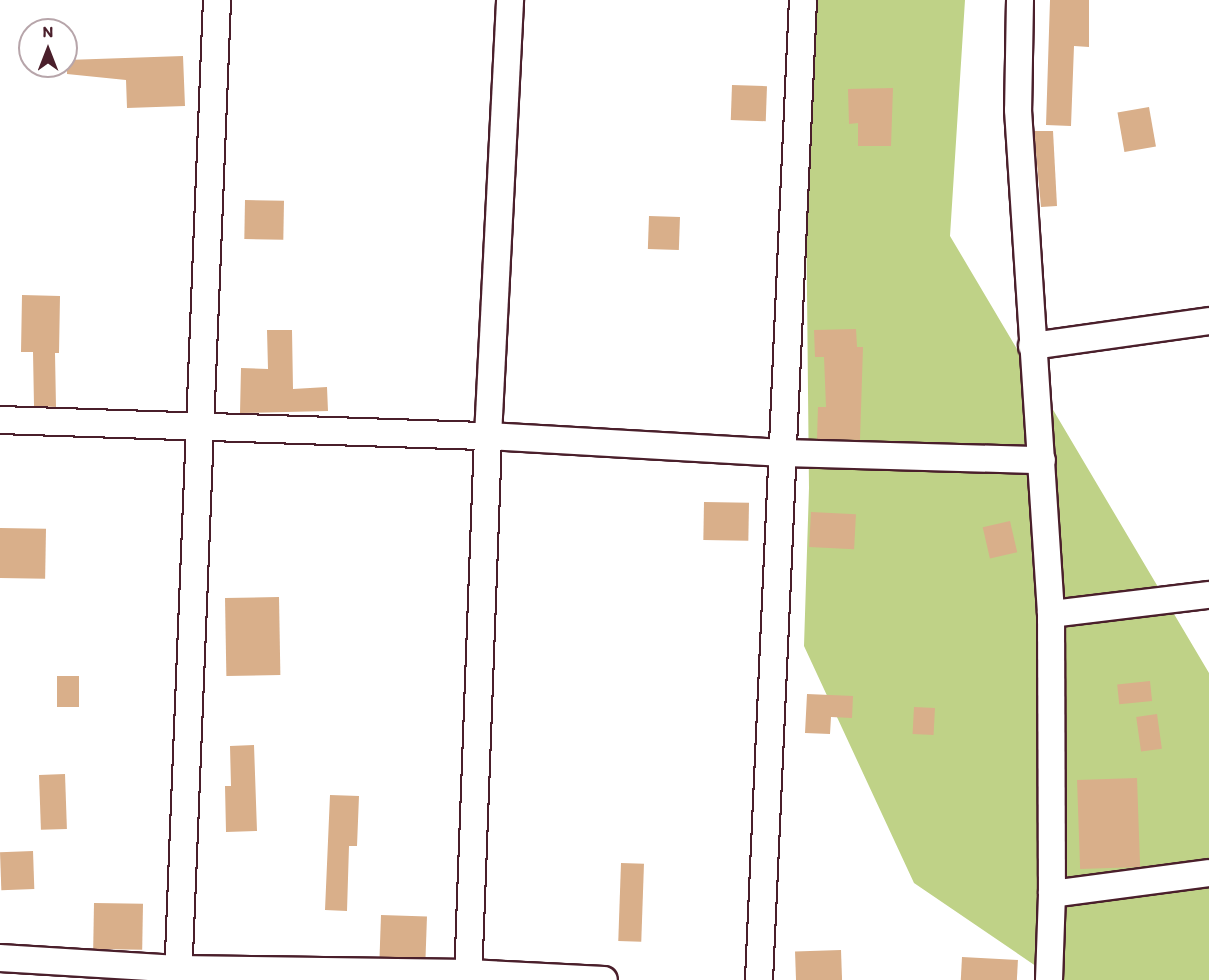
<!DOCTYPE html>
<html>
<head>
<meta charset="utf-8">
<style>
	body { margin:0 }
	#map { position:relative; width:1209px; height:980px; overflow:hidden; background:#fff; font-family:Itim,sans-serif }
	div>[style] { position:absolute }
	.green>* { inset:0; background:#bfd287 }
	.building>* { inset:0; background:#d9af8a; transform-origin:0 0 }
	.roads { filter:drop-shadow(2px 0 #4a1f2b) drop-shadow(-2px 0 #4a1f2b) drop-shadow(0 2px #4a1f2b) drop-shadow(0 -2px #4a1f2b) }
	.street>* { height:26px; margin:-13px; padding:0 13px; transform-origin:13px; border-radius:13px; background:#fff }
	span { translate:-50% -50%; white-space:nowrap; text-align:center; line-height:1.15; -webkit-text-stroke:4.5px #fff; paint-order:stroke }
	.north { position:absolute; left:18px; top:18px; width:60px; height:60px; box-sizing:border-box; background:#fff; border:2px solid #b7a5aa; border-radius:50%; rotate:0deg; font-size:16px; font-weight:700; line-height:24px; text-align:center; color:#4a1f2b }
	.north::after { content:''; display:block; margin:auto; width:21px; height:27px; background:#4a1f2b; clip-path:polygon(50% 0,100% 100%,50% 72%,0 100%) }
</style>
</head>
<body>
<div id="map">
	<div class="green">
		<i style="clip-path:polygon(804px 0,965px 0,950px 236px,1209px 673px,1209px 980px,1049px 980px,1049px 975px,914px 883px,804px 646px,809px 488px)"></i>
	</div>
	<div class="building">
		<i style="clip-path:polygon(1050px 0,1089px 0,1089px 47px,1074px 46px,1071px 126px,1046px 125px)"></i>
		<i style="clip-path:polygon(183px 56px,185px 106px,127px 108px,126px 80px,67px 74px,67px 60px)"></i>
		<i style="left:732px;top:85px;width:35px;height:35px;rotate:2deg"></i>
		<i style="clip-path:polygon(893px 88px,891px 146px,858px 146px,858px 123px,849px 124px,848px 89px)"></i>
		<i style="left:1149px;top:107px;width:40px;height:32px;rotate:80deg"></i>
		<i style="clip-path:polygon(1034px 131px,1053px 131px,1057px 206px,1041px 207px)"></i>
		<i style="left:245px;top:200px;width:39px;height:39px;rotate:1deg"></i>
		<i style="left:649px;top:216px;width:31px;height:33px;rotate:2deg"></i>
		<i style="clip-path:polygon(22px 295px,60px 296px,59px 353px,55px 353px,56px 407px,34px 406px,33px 352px,21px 352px)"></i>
		<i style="clip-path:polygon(856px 329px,857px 347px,863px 347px,860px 440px,817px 439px,818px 407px,826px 407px,824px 357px,815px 357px,814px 330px)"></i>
		<i style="clip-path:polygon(267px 330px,292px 330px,293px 389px,327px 387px,328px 411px,240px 413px,241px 368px,268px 369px)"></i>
		<i style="left:704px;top:502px;width:45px;height:38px;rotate:1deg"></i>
		<i style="left:811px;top:512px;width:45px;height:35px;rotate:3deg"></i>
		<i style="left:1010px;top:521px;width:32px;height:28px;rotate:77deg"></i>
		<i style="left:0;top:528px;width:46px;height:50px;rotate:1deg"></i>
		<i style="left:279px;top:597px;width:78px;height:54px;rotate:89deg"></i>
		<i style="left:57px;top:676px;width:22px;height:31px"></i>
		<i style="left:1150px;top:681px;width:20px;height:33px;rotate:84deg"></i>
		<i style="clip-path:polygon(807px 694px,853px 696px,852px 718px,831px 717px,830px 734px,805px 733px)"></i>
		<i style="left:914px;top:707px;width:21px;height:27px;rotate:3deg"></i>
		<i style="left:1157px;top:714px;width:35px;height:21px;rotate:82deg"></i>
		<i style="clip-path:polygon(254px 745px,257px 831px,226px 832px,225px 786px,231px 786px,230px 746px)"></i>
		<i style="left:65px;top:774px;width:55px;height:26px;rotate:88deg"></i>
		<i style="left:1137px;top:778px;width:89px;height:60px;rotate:88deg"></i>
		<i style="clip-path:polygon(330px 795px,359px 796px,357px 846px,349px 846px,347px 911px,325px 910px)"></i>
		<i style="left:33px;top:851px;width:38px;height:33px;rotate:88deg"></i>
		<i style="left:621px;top:863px;width:23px;height:78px;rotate:2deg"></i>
		<i style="left:94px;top:903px;width:49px;height:46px;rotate:1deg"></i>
		<i style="left:381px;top:915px;width:46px;height:42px;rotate:2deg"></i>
		<i style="left:841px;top:950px;width:30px;height:46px;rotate:88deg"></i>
		<i style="left:962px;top:957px;width:56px;height:23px;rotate:3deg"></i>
	</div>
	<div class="roads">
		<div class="street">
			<i style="left:1020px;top:0;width:110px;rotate:91deg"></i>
			<i style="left:1018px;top:110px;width:505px;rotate:86.25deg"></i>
			<i style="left:1051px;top:614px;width:280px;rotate:89.8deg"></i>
			<i style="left:1052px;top:894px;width:86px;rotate:92deg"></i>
			<i style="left:1032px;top:346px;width:179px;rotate:-8deg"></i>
			<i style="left:0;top:420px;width:488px;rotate:1.9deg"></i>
			<i style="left:488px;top:436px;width:296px;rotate:3.3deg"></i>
			<i style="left:784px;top:453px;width:258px;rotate:1.6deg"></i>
			<i style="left:1051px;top:614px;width:159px;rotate:-6.9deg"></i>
			<i style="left:1052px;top:894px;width:158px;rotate:-7.6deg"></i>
			<i style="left:0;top:958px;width:178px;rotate:3.5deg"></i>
			<i style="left:178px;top:969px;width:291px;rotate:0.8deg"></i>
			<i style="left:469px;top:973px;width:135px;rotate:3deg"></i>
			<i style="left:178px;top:980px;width:981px;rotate:-87.72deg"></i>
			<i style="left:468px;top:980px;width:544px;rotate:-87.89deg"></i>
			<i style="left:488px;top:436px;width:437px;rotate:-87.1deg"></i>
			<i style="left:759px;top:980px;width:981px;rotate:-87.43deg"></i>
		</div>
	</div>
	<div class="north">N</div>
</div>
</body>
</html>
